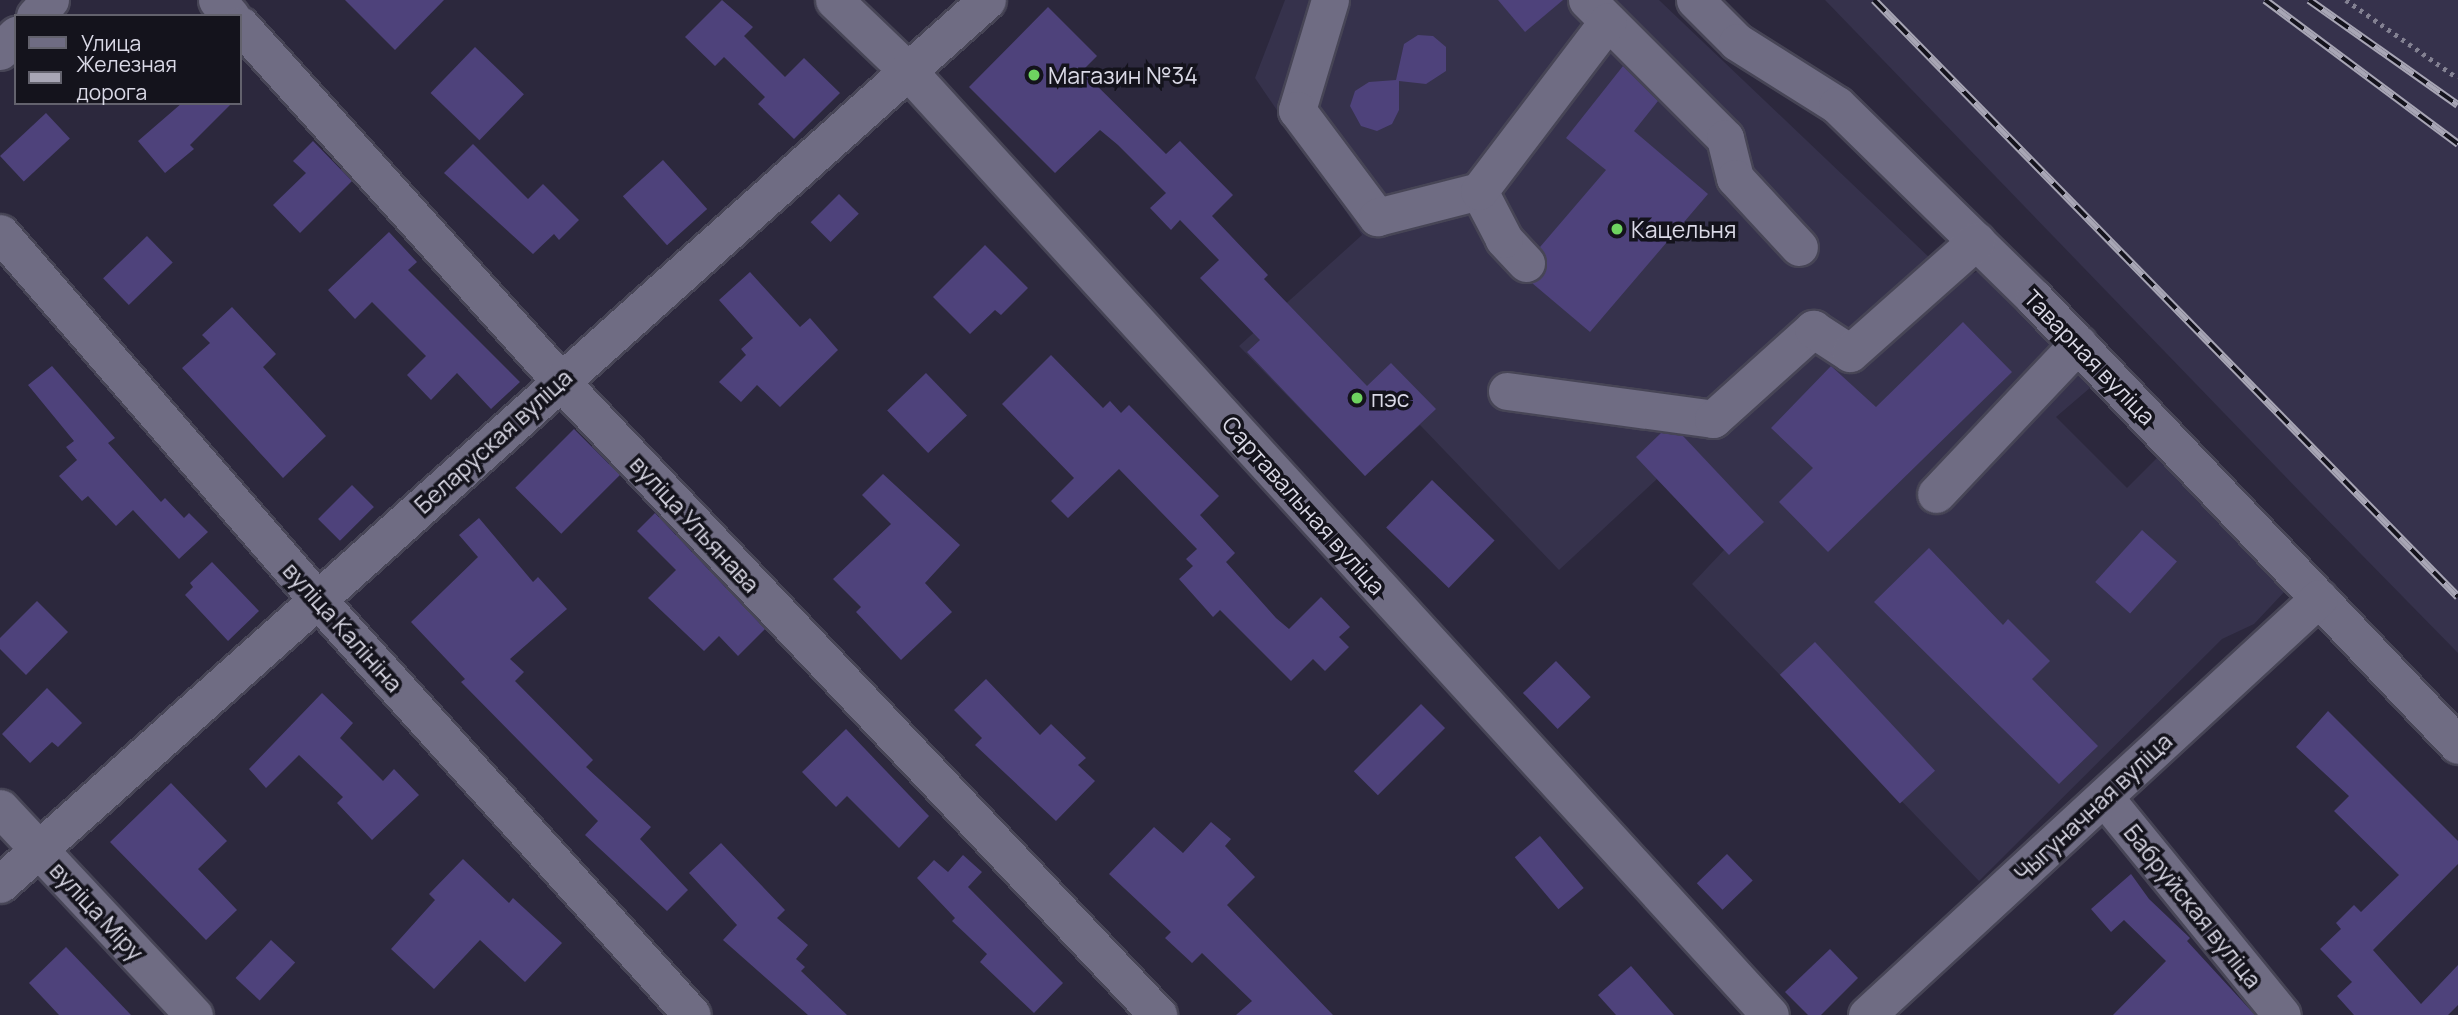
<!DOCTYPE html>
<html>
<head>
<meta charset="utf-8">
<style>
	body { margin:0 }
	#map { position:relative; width:2458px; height:1015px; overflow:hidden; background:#2c283d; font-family:Manrope,sans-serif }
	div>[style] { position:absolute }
	.built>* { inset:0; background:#36324c }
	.building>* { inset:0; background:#4e427b; transform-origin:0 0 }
	.path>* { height:4.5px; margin-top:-2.25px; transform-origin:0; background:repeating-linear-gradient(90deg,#838192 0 3.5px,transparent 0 8.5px) }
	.roads { filter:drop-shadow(2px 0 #474556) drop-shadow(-2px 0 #474556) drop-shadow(0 2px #474556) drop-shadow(0 -2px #474556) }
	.minor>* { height:37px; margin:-18.5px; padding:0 18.5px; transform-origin:18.5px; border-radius:18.5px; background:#6f6c83 }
	.rail>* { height:8px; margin-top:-4px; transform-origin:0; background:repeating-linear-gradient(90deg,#14131c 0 16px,#a8a6b5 0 32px); box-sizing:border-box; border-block:2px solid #a8a6b5 }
	.dots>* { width:19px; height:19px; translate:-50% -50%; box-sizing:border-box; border:4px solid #14131c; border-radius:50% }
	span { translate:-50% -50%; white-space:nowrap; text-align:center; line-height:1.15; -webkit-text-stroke:7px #14131c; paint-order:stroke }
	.poi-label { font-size:23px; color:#dad9e6 }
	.left { translate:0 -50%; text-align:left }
	.street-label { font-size:23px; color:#dad9e6 }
	.legend { position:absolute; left:14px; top:14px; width:228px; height:91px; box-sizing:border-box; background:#14131c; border:2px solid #63626d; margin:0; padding:9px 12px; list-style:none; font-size:21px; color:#dad9e6 }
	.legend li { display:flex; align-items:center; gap:14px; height:35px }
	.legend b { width:35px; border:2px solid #63626d }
</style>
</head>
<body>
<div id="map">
	<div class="built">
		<i style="clip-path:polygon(1285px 0,1659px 0,1954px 281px,1979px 271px,2091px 387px,2056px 417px,2127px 488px,2159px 456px,2287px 589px,2254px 624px,2222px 639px,1979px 881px,1692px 584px,1724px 550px,1657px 479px,1559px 570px,1420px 425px,1365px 476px,1239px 346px,1362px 235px,1255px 78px)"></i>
		<i style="clip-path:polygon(1825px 0,2458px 0,2458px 653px,2310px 502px)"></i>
	</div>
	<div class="building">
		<i style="clip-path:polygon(345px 0,444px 0,395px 50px)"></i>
		<i style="clip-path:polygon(722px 0,753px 27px,744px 36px,785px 77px,804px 58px,840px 93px,794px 139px,758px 104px,765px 97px,724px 57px,715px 66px,685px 37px)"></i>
		<i style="clip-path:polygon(1498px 0,1563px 0,1525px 32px)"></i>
		<i style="clip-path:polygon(1048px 7px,1097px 56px,1082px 71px,1166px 154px,1180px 141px,1233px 195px,1212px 216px,1268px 275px,1264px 279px,1367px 386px,1391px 363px,1436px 409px,1365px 476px,1247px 352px,1260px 340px,1200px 278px,1219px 260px,1180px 220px,1171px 230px,1150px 208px,1166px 193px,1118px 145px,1100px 130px,1055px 173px,969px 87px)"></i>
		<i style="clip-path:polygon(1418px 35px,1433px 36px,1446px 47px,1446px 71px,1426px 84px,1399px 81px,1399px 110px,1392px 124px,1377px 131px,1361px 126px,1350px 106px,1355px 91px,1369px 82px,1396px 80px,1404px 44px)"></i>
		<i style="left:475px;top:47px;width:68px;height:64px;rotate:44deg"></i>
		<i style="clip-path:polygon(1623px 66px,1658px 101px,1634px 131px,1708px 194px,1590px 332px,1532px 283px,1546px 269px,1540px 247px,1606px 170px,1566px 138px)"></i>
		<i style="clip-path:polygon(182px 103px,232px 103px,190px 145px,194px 149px,165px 173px,138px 141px)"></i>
		<i style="left:46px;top:113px;width:35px;height:63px;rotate:47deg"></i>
		<i style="clip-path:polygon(313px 141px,352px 181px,300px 233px,273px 205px,306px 173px,293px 161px)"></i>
		<i style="clip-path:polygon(473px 144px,528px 199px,543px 184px,579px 220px,559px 240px,554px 234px,533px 254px,444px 173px)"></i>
		<i style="left:663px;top:160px;width:66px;height:54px;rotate:48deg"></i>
		<i style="left:839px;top:194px;width:28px;height:40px;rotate:45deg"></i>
		<i style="clip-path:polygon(389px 232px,417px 262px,408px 270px,520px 382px,491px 409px,457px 373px,431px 400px,407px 375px,426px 356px,372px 302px,355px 319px,328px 290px)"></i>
		<i style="left:147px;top:236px;width:37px;height:61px;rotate:46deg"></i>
		<i style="clip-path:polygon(985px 245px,1028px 288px,1001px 315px,995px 310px,970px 334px,933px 297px)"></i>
		<i style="clip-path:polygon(750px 272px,800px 327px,810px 318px,838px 350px,780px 407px,757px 385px,741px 402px,719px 382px,746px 355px,741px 349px,753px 338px,719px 300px)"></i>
		<i style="clip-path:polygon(232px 307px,276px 354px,263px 367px,326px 436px,283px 478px,182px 368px,210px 343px,202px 335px)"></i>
		<i style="clip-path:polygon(1963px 322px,2012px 372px,1828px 552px,1779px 502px,1813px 468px,1771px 428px,1831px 366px,1876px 407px)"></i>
		<i style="clip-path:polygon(1051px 355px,1103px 408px,1110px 401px,1121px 413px,1129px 405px,1219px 496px,1200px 515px,1235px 553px,1226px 562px,1276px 618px,1289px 629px,1321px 597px,1350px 627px,1339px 637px,1349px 647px,1325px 671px,1313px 659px,1291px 681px,1220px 610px,1213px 617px,1179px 579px,1193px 566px,1186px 559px,1197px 549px,1119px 469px,1068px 518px,1051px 501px,1074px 478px,1002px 404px)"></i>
		<i style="clip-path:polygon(52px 366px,115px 438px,108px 443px,161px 502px,165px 498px,184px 518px,189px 513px,208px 532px,179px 559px,133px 510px,116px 526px,88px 496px,82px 501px,59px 476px,77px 460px,66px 447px,74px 441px,28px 385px)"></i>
		<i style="left:926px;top:373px;width:59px;height:54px;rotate:46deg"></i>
		<i style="left:574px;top:429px;width:65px;height:83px;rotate:45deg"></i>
		<i style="clip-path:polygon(1661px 433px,1683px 436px,1764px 522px,1729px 555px,1636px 457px)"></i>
		<i style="clip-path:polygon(883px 474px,960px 545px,925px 583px,952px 612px,901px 660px,856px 612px,861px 607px,833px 579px,891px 524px,862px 495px)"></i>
		<i style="left:1432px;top:480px;width:87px;height:66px;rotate:44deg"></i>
		<i style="left:352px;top:485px;width:31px;height:48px;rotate:45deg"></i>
		<i style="clip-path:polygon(655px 513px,765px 629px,738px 656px,719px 636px,704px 651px,648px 598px,676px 570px,637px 531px)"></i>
		<i style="clip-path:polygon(479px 518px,533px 582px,538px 577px,567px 609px,510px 659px,524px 672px,515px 681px,593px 760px,586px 767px,651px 827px,640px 839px,688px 890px,667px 911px,585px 835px,598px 821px,461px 682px,465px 679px,411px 622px,478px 557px,459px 535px)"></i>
		<i style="left:2142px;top:530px;width:47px;height:70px;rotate:42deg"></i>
		<i style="clip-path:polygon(1929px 548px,2003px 625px,2008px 619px,2050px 661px,2032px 679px,2098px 746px,2059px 784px,1874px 602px)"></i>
		<i style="clip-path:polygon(212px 562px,259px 611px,228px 641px,185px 595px,193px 587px,190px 583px)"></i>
		<i style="clip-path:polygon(37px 601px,68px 632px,26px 675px,0 649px,0 638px)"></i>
		<i style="left:1815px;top:642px;width:176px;height:48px;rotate:47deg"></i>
		<i style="left:1556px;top:661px;width:50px;height:46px;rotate:46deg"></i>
		<i style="clip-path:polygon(986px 679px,1040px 735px,1051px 724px,1086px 758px,1078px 765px,1095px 781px,1056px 821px,975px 745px,982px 738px,954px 710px)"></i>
		<i style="clip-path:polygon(47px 688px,82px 723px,58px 747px,52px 742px,30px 763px,2px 734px)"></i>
		<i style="clip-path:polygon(322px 693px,353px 723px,340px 738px,383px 781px,394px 769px,419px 795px,372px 840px,337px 803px,343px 797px,299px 755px,266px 788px,249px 769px)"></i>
		<i style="left:1421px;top:704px;width:34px;height:95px;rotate:45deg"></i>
		<i style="clip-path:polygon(2328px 711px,2458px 841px,2458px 864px,2373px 950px,2421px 1004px,2458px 965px,2458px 1005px,2448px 1015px,2354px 1015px,2337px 996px,2352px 982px,2320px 949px,2341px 929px,2336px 923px,2354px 905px,2361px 912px,2399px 875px,2334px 811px,2349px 796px,2296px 747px)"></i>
		<i style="clip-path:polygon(846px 729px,929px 816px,899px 848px,847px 796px,836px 807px,802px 772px)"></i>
		<i style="clip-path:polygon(171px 783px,227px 841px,198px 869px,237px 910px,206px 940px,110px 842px)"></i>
		<i style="clip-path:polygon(1211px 822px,1231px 839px,1225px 846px,1255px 877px,1227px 905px,1333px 1015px,1236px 1015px,1252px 1001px,1202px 953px,1192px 963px,1165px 938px,1171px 932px,1109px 874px,1154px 827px,1183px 853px)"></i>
		<i style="left:1540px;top:836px;width:68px;height:33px;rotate:50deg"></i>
		<i style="clip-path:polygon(721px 843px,785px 910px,777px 918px,808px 945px,796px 959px,805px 967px,801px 971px,847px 1015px,808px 1015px,723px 940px,737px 925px,689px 873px)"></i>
		<i style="left:1727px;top:854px;width:37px;height:42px;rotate:46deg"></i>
		<i style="clip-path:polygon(963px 855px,982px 872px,968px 887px,1063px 983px,1034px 1013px,980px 962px,987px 954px,952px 921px,955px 918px,917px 878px,934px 860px,948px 872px)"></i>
		<i style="clip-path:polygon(463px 859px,509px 903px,513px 898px,562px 943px,525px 982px,480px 940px,434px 989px,391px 949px,435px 900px,429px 894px)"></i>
		<i style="clip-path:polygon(2131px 874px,2149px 899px,2190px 938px,2187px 941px,2255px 1015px,2113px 1015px,2166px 961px,2124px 920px,2111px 932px,2091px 909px)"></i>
		<i style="left:271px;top:940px;width:33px;height:52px;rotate:43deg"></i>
		<i style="clip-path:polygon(66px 947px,131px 1015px,59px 1015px,29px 983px)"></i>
		<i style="clip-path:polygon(1830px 949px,1858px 978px,1821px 1015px,1808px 1015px,1785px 992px)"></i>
		<i style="clip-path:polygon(1631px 966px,1674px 1015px,1616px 1015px,1598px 995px)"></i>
	</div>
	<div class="path">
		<i style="left:2346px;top:0;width:136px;rotate:34.9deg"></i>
	</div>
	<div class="roads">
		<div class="minor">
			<i style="left:217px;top:0;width:21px;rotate:49deg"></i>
			<i style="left:834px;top:0;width:103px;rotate:43.8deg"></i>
			<i style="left:908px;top:71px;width:1278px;rotate:47.6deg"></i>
			<i style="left:1330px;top:0;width:115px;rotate:106.7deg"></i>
			<i style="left:1297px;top:110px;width:134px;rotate:53.2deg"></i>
			<i style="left:1377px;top:217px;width:105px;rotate:-14.3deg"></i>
			<i style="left:1587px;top:0;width:195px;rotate:45deg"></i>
			<i style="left:1725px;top:138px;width:41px;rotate:76deg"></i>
			<i style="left:1735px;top:178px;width:94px;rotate:47.2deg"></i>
			<i style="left:1695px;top:0;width:59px;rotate:45deg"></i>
			<i style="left:1737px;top:42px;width:118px;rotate:32.2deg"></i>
			<i style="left:1837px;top:105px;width:276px;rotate:44.4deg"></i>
			<i style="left:2034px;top:298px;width:616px;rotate:46.51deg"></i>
			<i style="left:35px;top:16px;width:22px;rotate:-47deg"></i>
			<i style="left:240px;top:25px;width:479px;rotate:48deg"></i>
			<i style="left:560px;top:381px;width:872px;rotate:46.67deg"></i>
			<i style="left:0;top:51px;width:23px;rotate:-45deg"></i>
			<i style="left:0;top:233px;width:483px;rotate:49.1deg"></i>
			<i style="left:316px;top:598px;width:561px;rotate:47.96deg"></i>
			<i style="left:1526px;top:263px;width:33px;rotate:-133deg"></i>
			<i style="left:1504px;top:239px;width:54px;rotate:-117.5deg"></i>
			<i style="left:1479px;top:191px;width:213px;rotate:-52.8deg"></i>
			<i style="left:1507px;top:391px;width:208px;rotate:7.7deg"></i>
			<i style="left:1713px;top:419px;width:135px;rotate:-42deg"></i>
			<i style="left:1813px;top:329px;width:44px;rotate:33deg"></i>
			<i style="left:1850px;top:353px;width:169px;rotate:-41.6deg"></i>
			<i style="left:1936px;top:494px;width:207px;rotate:-46.6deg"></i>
			<i style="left:2104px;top:797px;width:281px;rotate:50.8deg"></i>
			<i style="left:0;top:808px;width:284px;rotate:46.9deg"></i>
			<i style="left:0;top:884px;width:1325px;rotate:-41.85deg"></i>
			<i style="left:1867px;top:1015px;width:615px;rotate:-42.69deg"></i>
		</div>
	</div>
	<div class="rail">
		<i style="left:1874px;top:0;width:835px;rotate:45.63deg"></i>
		<i style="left:2265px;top:0;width:241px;rotate:36.7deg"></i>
		<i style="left:2309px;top:0;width:182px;rotate:35.2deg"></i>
	</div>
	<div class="dots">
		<i style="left:1034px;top:75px;background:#6ed360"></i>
		<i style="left:1617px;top:229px;background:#6ed360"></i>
		<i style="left:1357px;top:398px;background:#6ed360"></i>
	</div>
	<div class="poi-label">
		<span class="left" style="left:1048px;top:75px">Магазин №34</span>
		<span class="left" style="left:1631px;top:229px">Кацельня</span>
		<span class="left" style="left:1371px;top:398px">пэс</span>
	</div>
	<div class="street-label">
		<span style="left:2090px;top:357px;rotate:46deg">Таварная вуліца</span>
		<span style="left:493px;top:441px;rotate:-42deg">Беларуская вуліца</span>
		<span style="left:1304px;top:505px;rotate:48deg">Сартавальная вуліца</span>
		<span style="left:695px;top:524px;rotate:47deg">вуліца Ульянава</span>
		<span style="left:343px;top:627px;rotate:48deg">вуліца Калініна</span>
		<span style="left:2093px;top:807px;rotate:-43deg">Чыгуначная вуліца</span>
		<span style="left:2193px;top:906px;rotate:51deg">Бабруйская вуліца</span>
		<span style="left:97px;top:911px;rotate:47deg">вуліца Міру</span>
	</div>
	<ul class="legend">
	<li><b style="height:9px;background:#6f6c83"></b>Улица</li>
	<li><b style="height:9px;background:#a8a6b5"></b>Железная дорога</li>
	</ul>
</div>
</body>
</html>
